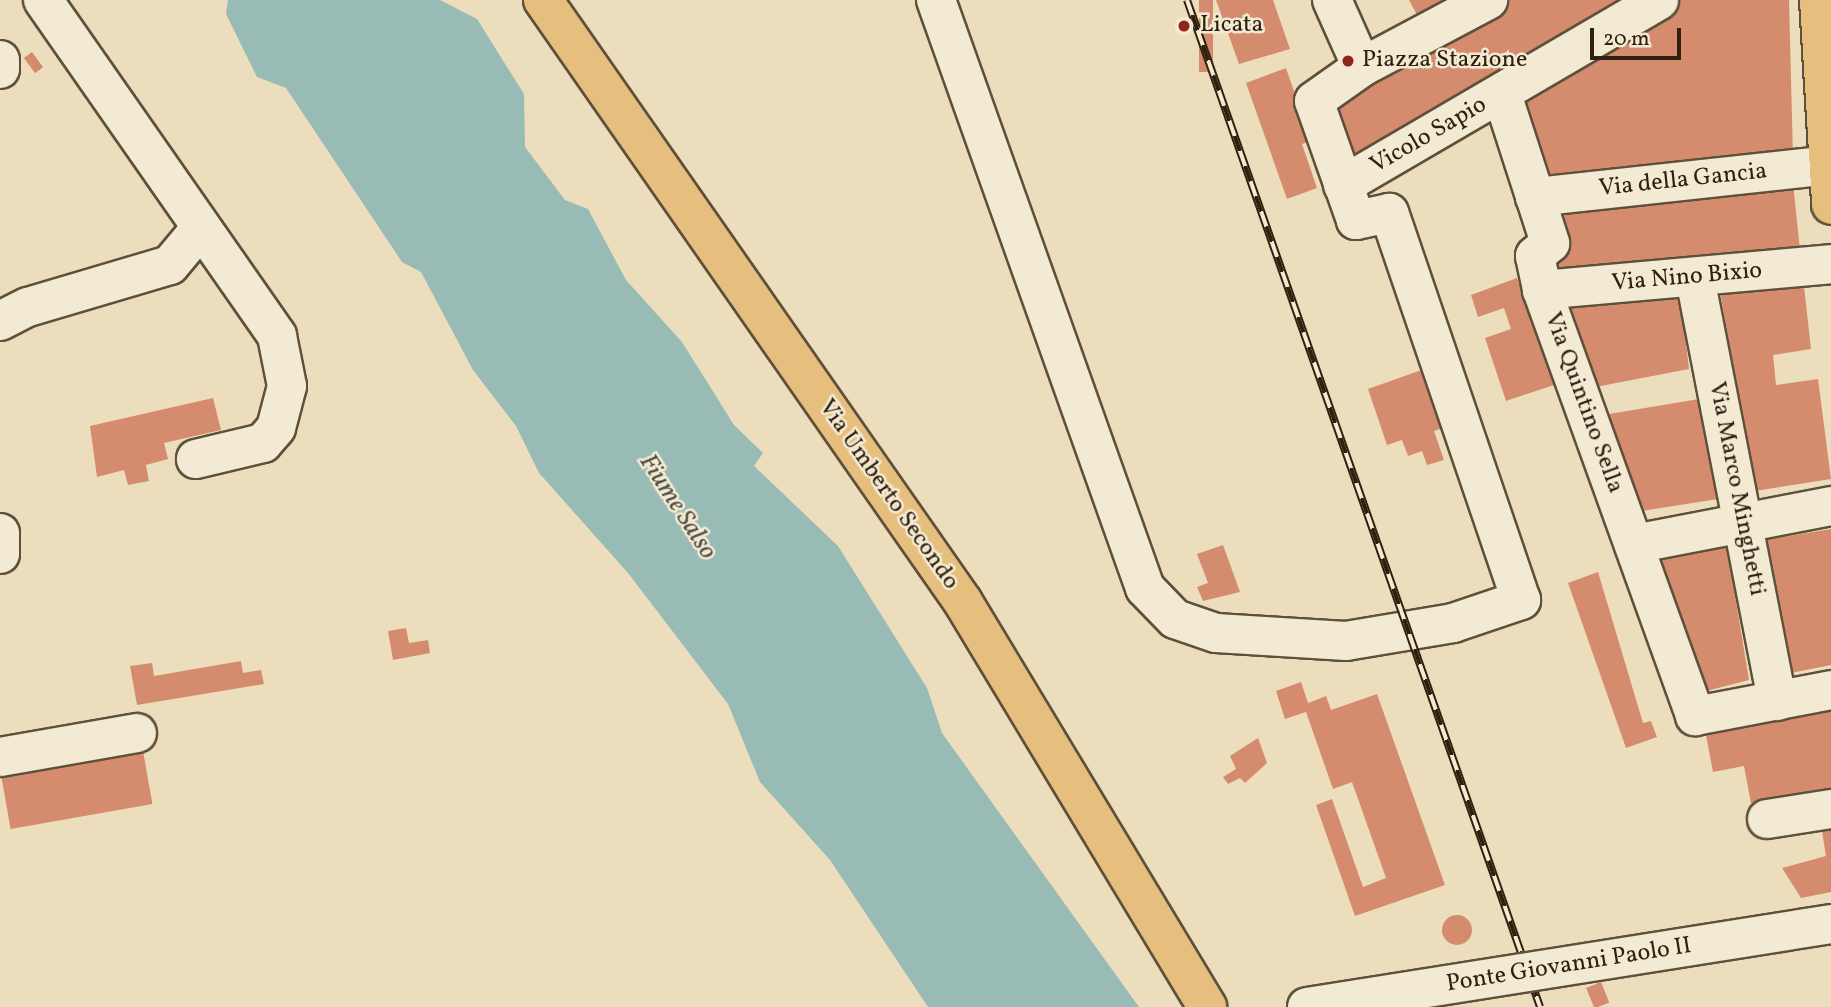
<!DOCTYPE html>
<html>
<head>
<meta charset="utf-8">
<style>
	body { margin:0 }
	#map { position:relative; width:1831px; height:1007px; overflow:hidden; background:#ecdebd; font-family:Vollkorn,serif }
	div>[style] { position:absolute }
	.water>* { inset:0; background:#99bbb6 }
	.building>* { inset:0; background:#d58c6e; transform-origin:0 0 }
	.round { border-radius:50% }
	.roads { filter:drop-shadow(2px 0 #5e503a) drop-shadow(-2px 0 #5e503a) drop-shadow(0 2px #5e503a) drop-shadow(0 -2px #5e503a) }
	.minor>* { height:38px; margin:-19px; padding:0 19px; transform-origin:19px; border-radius:19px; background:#f3ead4 }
	.major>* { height:38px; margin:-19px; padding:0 19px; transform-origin:19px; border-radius:19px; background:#e6bf7e }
	.rail>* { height:8px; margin-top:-4px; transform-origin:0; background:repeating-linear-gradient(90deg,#f3ead4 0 16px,#2f200f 0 32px); box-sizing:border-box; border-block:2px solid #2f200f }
	.bridges { filter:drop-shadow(2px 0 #5e503a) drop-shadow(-2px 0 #5e503a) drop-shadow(0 2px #5e503a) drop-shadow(0 -2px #5e503a) }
	.minor-bridge>* { height:38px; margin:-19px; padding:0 19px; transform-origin:19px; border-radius:19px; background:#f3ead4 }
	.dots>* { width:19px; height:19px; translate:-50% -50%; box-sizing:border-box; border:4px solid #f3ead4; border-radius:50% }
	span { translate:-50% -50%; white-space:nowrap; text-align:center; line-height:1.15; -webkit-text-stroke:5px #f3ead4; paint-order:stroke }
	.poi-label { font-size:24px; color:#2f200f }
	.left { translate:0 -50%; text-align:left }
	.street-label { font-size:24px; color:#2f200f }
	.water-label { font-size:26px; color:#4f4e41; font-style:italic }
	.scale { position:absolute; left:1590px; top:28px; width:91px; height:32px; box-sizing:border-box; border:4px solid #2f200f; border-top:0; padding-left:9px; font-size:21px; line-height:24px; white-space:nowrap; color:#2f200f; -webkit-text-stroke:5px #f3ead4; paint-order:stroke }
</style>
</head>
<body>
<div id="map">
	<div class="water">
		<i style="clip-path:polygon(228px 0,440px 0,477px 19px,524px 94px,525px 147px,565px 200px,588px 209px,626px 280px,682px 342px,734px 425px,763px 453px,754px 466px,838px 546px,927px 688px,942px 733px,1139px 1007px,928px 1007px,830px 860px,760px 782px,728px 704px,628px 573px,539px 473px,516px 426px,473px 370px,421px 272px,402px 262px,286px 88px,257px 77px,226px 14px)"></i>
	</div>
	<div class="building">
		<i style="left:1199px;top:0;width:14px;height:72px"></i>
		<i style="clip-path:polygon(1216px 0,1273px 0,1290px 49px,1239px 64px)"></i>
		<i style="clip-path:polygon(1409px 0,1468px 0,1423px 26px)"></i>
		<i style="clip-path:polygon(1507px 0,1629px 0,1377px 148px,1341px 160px,1324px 107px)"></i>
		<i style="clip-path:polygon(1681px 0,1789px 0,1793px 157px,1543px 188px,1513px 110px)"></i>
		<i style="left:32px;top:52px;width:19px;height:10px;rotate:54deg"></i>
		<i style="clip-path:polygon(1286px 68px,1311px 141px,1302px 144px,1317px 188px,1287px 199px,1246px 83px)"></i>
		<i style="left:1793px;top:183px;width:64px;height:247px;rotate:84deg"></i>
		<i style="clip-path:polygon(1803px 277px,1811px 349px,1773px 355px,1776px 385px,1818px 379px,1831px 479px,1755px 491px,1719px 286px)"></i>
		<i style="clip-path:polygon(1517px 278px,1554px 385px,1506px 401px,1485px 338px,1511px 329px,1504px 308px,1478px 317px,1471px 295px)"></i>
		<i style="clip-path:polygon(1680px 291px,1689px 369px,1585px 389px,1559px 306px)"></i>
		<i style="clip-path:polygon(1430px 367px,1449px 426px,1434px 431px,1444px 460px,1427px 465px,1422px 451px,1408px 456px,1402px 440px,1387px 445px,1368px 389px)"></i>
		<i style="clip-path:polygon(213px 398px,221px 430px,164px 443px,168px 459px,146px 465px,149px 481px,128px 485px,124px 470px,97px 477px,90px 426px)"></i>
		<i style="clip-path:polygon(1699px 399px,1718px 499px,1629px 513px,1597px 416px)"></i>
		<i style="clip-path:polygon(1831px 529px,1831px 665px,1786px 674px,1764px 540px)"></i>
		<i style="clip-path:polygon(1223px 545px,1240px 592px,1203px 601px,1197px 587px,1208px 583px,1197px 554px)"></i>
		<i style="clip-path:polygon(1727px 547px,1749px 680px,1695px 694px,1645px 559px)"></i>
		<i style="clip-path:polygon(1598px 572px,1643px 723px,1651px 721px,1657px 737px,1626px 748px,1568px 583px)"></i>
		<i style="clip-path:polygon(406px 628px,409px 643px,428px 640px,430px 653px,393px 660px,388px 631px)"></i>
		<i style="clip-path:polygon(241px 661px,243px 673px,261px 670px,264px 684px,137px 705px,130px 666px,152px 663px,154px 676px)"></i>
		<i style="clip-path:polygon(1301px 682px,1308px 703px,1326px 696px,1331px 710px,1377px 694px,1445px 885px,1355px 916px,1316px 805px,1332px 799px,1363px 887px,1386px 878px,1352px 782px,1333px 789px,1306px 712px,1285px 719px,1276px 691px)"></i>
		<i style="clip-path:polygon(1831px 706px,1831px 788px,1751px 803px,1744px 766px,1713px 772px,1705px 730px)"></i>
		<i style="clip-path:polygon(1258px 738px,1267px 763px,1245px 783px,1240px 778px,1228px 784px,1223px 777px,1236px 769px,1230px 756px)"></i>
		<i style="left:142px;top:745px;width:60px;height:144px;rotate:80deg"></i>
		<i style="clip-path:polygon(1831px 817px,1831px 892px,1801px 898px,1782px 868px,1826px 856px,1820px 819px)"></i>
		<i class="round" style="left:1442px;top:915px;width:30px;height:30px"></i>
		<i style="left:1601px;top:982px;width:22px;height:16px;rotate:68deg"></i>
	</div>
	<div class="roads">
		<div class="minor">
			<i style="left:43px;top:0;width:409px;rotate:55.1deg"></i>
			<i style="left:277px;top:336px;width:51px;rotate:78.7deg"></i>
			<i style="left:287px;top:386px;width:43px;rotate:104.7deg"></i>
			<i style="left:276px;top:428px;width:20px;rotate:131deg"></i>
			<i style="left:263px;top:443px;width:69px;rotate:166.6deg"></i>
			<i style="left:936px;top:0;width:624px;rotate:70.43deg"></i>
			<i style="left:1145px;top:588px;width:43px;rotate:45.9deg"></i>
			<i style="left:1175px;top:619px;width:43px;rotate:18.9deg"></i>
			<i style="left:1216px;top:633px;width:130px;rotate:3.5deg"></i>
			<i style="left:1346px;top:641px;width:109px;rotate:-9.5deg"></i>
			<i style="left:1453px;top:623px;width:72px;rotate:-18.7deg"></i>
			<i style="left:1521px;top:600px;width:409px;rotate:-108.8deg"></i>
			<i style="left:1389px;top:213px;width:34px;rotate:168deg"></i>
			<i style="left:1356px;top:220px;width:126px;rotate:-109.4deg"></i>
			<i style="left:1314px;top:101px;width:59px;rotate:-35.3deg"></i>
			<i style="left:1362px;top:67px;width:143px;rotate:-28deg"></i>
			<i style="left:1332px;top:0;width:73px;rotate:65.9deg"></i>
			<i style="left:0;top:60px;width:9px;rotate:90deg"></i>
			<i style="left:1502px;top:94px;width:157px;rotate:72.1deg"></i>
			<i style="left:1550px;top:243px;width:20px;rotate:139deg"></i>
			<i style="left:1535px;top:256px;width:35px;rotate:78deg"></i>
			<i style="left:1542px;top:290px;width:453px;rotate:70.2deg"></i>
			<i style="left:1695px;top:716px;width:138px;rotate:-10.8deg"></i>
			<i style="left:1343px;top:185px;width:366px;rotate:-30.3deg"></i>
			<i style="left:1535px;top:197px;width:298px;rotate:-6.2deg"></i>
			<i style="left:1695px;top:278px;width:431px;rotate:79deg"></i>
			<i style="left:1542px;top:290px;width:290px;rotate:-5.1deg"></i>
			<i style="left:0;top:321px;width:31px;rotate:-27deg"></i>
			<i style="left:28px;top:307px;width:148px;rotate:-16.5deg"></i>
			<i style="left:170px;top:265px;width:47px;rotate:-50.2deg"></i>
			<i style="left:0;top:533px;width:21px;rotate:90deg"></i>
			<i style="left:1634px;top:544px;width:201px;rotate:-10.9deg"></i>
			<i style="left:0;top:757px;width:139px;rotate:-9.9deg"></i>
			<i style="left:1767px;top:819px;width:65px;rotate:-8.9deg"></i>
		</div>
		<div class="major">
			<i style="left:543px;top:0;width:734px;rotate:55.1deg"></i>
			<i style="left:963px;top:602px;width:473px;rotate:58.9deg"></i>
			<i style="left:1819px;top:0;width:205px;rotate:86.6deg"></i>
		</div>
	</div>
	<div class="rail">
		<i style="left:1187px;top:0;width:1067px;rotate:70.68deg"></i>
	</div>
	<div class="bridges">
		<div class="minor-bridge">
			<i style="left:1307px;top:1007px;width:531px;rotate:-9deg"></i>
		</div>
	</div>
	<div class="dots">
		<i style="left:1184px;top:26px;background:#8f2418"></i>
		<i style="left:1348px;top:61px;background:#8f2418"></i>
	</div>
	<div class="poi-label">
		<span class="left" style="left:1200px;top:26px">Licata</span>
		<span class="left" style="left:1362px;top:61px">Piazza Stazione</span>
	</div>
	<div class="street-label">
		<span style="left:1429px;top:136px;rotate:-30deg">Vicolo Sapio</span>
		<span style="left:1683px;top:181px;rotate:-6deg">Via della Gancia</span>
		<span style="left:1687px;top:278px;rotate:-5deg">Via Nino Bixio</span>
		<span style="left:1583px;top:403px;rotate:70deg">Via Quintino Sella</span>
		<span style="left:1736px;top:489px;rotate:79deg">Via Marco Minghetti</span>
		<span style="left:888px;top:495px;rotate:55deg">Via Umberto Secondo</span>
		<span style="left:1569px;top:966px;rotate:-9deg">Ponte Giovanni Paolo II</span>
	</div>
	<div class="water-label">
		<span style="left:677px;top:507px;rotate:57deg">Fiume Salso</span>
	</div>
	<div class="scale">20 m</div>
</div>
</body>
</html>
